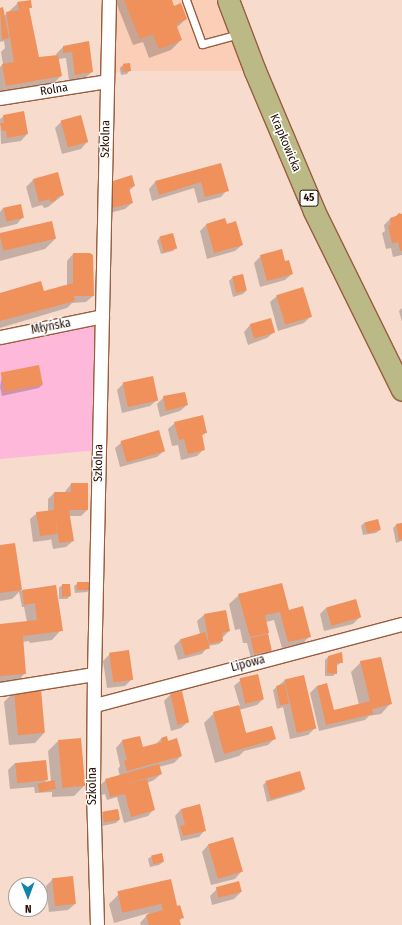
<!DOCTYPE html>
<html>
<head>
<meta charset="utf-8">
<style>
	body { margin:0 }
	#map { position:relative; width:402px; height:925px; overflow:hidden; background:#f7dbcd; font-family:"Fira Sans Condensed",sans-serif }
	div>[style] { position:absolute }
	.built>* { inset:0; background:#fbceb7 }
	.green>* { inset:0; background:#feb9da }
	.shadow>* { inset:0; background:#0003 }
	.building>* { inset:0; background:#f0905b; transform-origin:0 0 }
	.roads { filter:drop-shadow(1px 0 #995e3e) drop-shadow(-1px 0 #995e3e) drop-shadow(0 1px #995e3e) drop-shadow(0 -1px #995e3e) }
	.lane>* { height:7px; margin:-3.5px; padding:0 3.5px; transform-origin:3.5px; border-radius:3.5px; background:#fff }
	.street>* { height:13px; margin:-6.5px; padding:0 6.5px; transform-origin:6.5px; border-radius:6.5px; background:#fff }
	.primary>* { height:21px; margin:-10.5px; padding:0 10.5px; transform-origin:10.5px; border-radius:10.5px; background:#bbba86 }
	span { translate:-50% -50%; white-space:nowrap; text-align:center; line-height:1.15; -webkit-text-stroke:3px #fff; paint-order:stroke }
	.shield-label span { padding:1px 3px; background:#fff; border:1px solid; border-radius:3px; -webkit-text-stroke-width:0 }
	.shield-label { font-size:11px; color:#240d02; font-weight:700 }
	.street-label { font-size:12px; color:#240d02 }
	.north { position:absolute; left:8px; top:877px; width:40px; height:40px; box-sizing:border-box; background:#fff; border:1px solid #a79e9a; border-radius:50%; rotate:179deg; font-size:11px; font-weight:700; line-height:16px; text-align:center; color:#240d02 }
	.north::after { content:''; display:block; margin:auto; width:14px; height:18px; background:#1183aa; clip-path:polygon(50% 0,100% 100%,50% 72%,0 100%) }
</style>
</head>
<body>
<div id="map">
	<div class="built">
		<i style="clip-path:polygon(109px 0,229px 0,255px 71px,131px 71px,107px 74px)"></i>
	</div>
	<div class="green">
		<i style="clip-path:polygon(102px 316px,99px 450px,0 459px,0 337px)"></i>
	</div>
	<div class="shadow">
		<i style="clip-path:polygon(115px 0,171px 0,173px 7px,186px 19px,176px 28px,181px 40px,171px 50px,149px 58px,143px 42px,133px 45px)"></i>
		<i style="clip-path:polygon(18px 3px,31px 7px,29px 9px,38px 58px,57px 56px,56px 54px,63px 47px,88px 42px,92px 72px,85px 78px,69px 81px,66px 58px,58px 59px,61px 76px,54px 83px,0 92px,0 67px,3px 64px,1px 52px,5px 48px,4px 41px,0 42px,0 9px,3px 8px,4px 16px)"></i>
		<i style="clip-path:polygon(123px 65px,130px 70px,127px 74px,121px 75px,120px 68px)"></i>
		<i style="clip-path:polygon(4px 116px,27px 134px,21px 141px,1px 144px,0 119px)"></i>
		<i style="clip-path:polygon(62px 121px,87px 142px,81px 149px,62px 154px,55px 128px)"></i>
		<i style="clip-path:polygon(220px 164px,227px 190px,221px 197px,198px 203px,194px 188px,152px 201px,149px 189px,155px 182px)"></i>
		<i style="clip-path:polygon(57px 174px,63px 195px,48px 207px,44px 208px,42px 205px,32px 208px,26px 187px,33px 180px)"></i>
		<i style="clip-path:polygon(113px 181px,134px 186px,129px 191px,132px 203px,125px 209px,106px 214px,107px 188px)"></i>
		<i style="clip-path:polygon(3px 208px,23px 217px,17px 224px,0 228px,0 212px)"></i>
		<i style="clip-path:polygon(402px 214px,402px 255px,393px 257px,391px 248px,386px 249px,382px 233px,385px 231px,384px 225px,390px 219px)"></i>
		<i style="clip-path:polygon(51px 223px,55px 239px,45px 249px,0 261px,0 235px)"></i>
		<i style="clip-path:polygon(206px 225px,226px 225px,242px 245px,235px 251px,207px 259px,200px 231px)"></i>
		<i style="clip-path:polygon(160px 237px,176px 248px,173px 251px,161px 254px,157px 241px)"></i>
		<i style="clip-path:polygon(73px 254px,93px 296px,86px 302px,72px 303px,67px 308px,0 328px,0 294px,43px 292px,67px 286px,67px 261px)"></i>
		<i style="clip-path:polygon(261px 256px,285px 262px,292px 274px,285px 280px,260px 287px,254px 263px)"></i>
		<i style="clip-path:polygon(242px 275px,246px 291px,243px 294px,233px 297px,229px 281px,232px 278px)"></i>
		<i style="clip-path:polygon(277px 296px,311px 316px,304px 323px,278px 331px,270px 302px)"></i>
		<i style="clip-path:polygon(402px 308px,402px 322px,399px 311px)"></i>
		<i style="clip-path:polygon(250px 325px,274px 332px,267px 338px,248px 345px,244px 332px)"></i>
		<i style="clip-path:polygon(2px 376px,42px 385px,39px 388px,2px 396px,0 387px)"></i>
		<i style="clip-path:polygon(124px 383px,157px 400px,150px 406px,122px 413px,117px 390px)"></i>
		<i style="clip-path:polygon(164px 397px,187px 405px,180px 411px,160px 417px,157px 404px)"></i>
		<i style="clip-path:polygon(175px 423px,206px 432px,201px 437px,204px 449px,197px 456px,181px 460px,178px 445px,172px 446px,168px 429px)"></i>
		<i style="clip-path:polygon(122px 442px,164px 451px,157px 457px,120px 467px,115px 448px)"></i>
		<i style="clip-path:polygon(71px 484px,87px 510px,81px 516px,69px 516px,73px 541px,66px 547px,53px 549px,51px 539px,49px 540px,33px 542px,30px 519px,37px 513px,48px 511px,48px 499px,54px 493px,64px 493px)"></i>
		<i style="clip-path:polygon(378px 520px,380px 530px,376px 533px,363px 535px,361px 526px,364px 523px)"></i>
		<i style="clip-path:polygon(402px 524px,402px 541px,396px 543px,393px 528px,396px 525px)"></i>
		<i style="clip-path:polygon(14px 544px,21px 591px,55px 586px,61px 630px,52px 640px,30px 643px,29px 641px,22px 642px,25px 673px,16px 683px,0 684px,0 625px,27px 622px,24px 607px,22px 607px,19px 592px,12px 599px,0 601px,0 546px)"></i>
		<i style="clip-path:polygon(78px 583px,90px 589px,87px 592px,75px 593px,74px 586px)"></i>
		<i style="clip-path:polygon(62px 585px,70px 585px,70px 596px,67px 599px,59px 599px,59px 588px)"></i>
		<i style="clip-path:polygon(239px 595px,286px 612px,310px 636px,303px 643px,282px 648px,274px 620px,266px 622px,271px 650px,268px 654px,251px 658px,247px 643px,243px 643px,240px 629px,235px 630px,229px 604px)"></i>
		<i style="clip-path:polygon(326px 608px,360px 617px,353px 624px,324px 631px,320px 614px)"></i>
		<i style="clip-path:polygon(226px 611px,229px 631px,222px 638px,222px 641px,219px 644px,208px 646px,202px 654px,178px 660px,174px 646px,181px 639px,200px 634px,197px 621px,204px 615px)"></i>
		<i style="clip-path:polygon(110px 654px,132px 679px,125px 686px,107px 688px,103px 661px)"></i>
		<i style="clip-path:polygon(328px 657px,342px 662px,336px 666px,336px 673px,333px 676px,325px 676px,325px 660px)"></i>
		<i style="clip-path:polygon(361px 662px,390px 704px,381px 714px,369px 716px,365px 720px,319px 731px,310px 693px,317px 686px,326px 684px,333px 711px,359px 705px,351px 672px)"></i>
		<i style="clip-path:polygon(241px 680px,263px 699px,257px 705px,239px 710px,246px 734px,275px 738px,268px 745px,244px 751px,239px 756px,215px 763px,204px 723px,214px 713px,240px 706px,234px 686px)"></i>
		<i style="clip-path:polygon(285px 680px,315px 728px,308px 735px,290px 739px,283px 707px,277px 709px,273px 690px)"></i>
		<i style="clip-path:polygon(14px 692px,44px 733px,35px 743px,9px 745px,4px 702px)"></i>
		<i style="clip-path:polygon(171px 694px,188px 722px,181px 728px,171px 731px,164px 701px)"></i>
		<i style="clip-path:polygon(161px 739px,181px 756px,174px 763px,159px 767px,161px 774px,154px 780px,147px 783px,154px 809px,148px 816px,124px 823px,117px 797px,107px 800px,105px 794px,101px 795px,99px 786px,106px 780px,120px 776px,118px 769px,120px 766px,116px 748px,122px 741px,142px 748px,155px 745px)"></i>
		<i style="clip-path:polygon(58px 741px,84px 786px,74px 796px,52px 797px,52px 792px,35px 793px,34px 787px,10px 789px,8px 770px,15px 763px,46px 761px,47px 779px,45px 782px,51px 781px,48px 751px)"></i>
		<i style="clip-path:polygon(266px 782px,304px 789px,301px 792px,267px 802px,263px 785px)"></i>
		<i style="clip-path:polygon(181px 809px,205px 830px,199px 837px,181px 841px,175px 816px)"></i>
		<i style="clip-path:polygon(103px 814px,119px 820px,116px 823px,102px 826px,100px 817px)"></i>
		<i style="clip-path:polygon(208px 845px,241px 872px,235px 879px,211px 885px,202px 852px)"></i>
		<i style="clip-path:polygon(152px 856px,163px 862px,159px 865px,150px 867px,148px 859px)"></i>
		<i style="clip-path:polygon(53px 879px,75px 904px,68px 910px,49px 912px,46px 886px)"></i>
		<i style="clip-path:polygon(217px 889px,241px 892px,234px 899px,212px 905px,210px 896px)"></i>
		<i style="clip-path:polygon(118px 895px,175px 899px,172px 902px,173px 908px,183px 917px,179px 921px,180px 925px,141px 925px,140px 923px,149px 913px,114px 923px,109px 904px)"></i>
	</div>
	<div class="building">
		<i style="clip-path:polygon(31px 0,32px 8px,29px 8px,39px 57px,58px 55px,62px 76px,6px 86px,2px 64px,14px 62px,6px 12px,19px 10px,17px 2px)"></i>
		<i style="clip-path:polygon(124px 0,172px 0,174px 6px,181px 3px,187px 19px,176px 24px,182px 40px,159px 49px,153px 34px,140px 39px)"></i>
		<i style="clip-path:polygon(3px 7px,9px 38px,2px 40px,0 8px)"></i>
		<i style="clip-path:polygon(89px 41px,93px 72px,75px 75px,72px 52px,63px 53px,63px 46px)"></i>
		<i style="left:130px;top:63px;width:8px;height:7px;rotate:83deg"></i>
		<i style="clip-path:polygon(24px 111px,28px 134px,7px 138px,6px 131px,2px 131px,0 123px,4px 123px,3px 115px)"></i>
		<i style="left:81px;top:115px;width:28px;height:21px;rotate:75deg"></i>
		<i style="clip-path:polygon(221px 163px,229px 191px,205px 197px,201px 182px,159px 195px,155px 181px)"></i>
		<i style="clip-path:polygon(58px 172px,64px 195px,57px 197px,56px 200px,51px 202px,49px 199px,39px 202px,33px 179px)"></i>
		<i style="clip-path:polygon(132px 175px,135px 186px,129px 188px,133px 203px,112px 208px,113px 181px)"></i>
		<i style="left:21px;top:204px;width:14px;height:18px;rotate:78deg"></i>
		<i style="clip-path:polygon(399px 213px,402px 214px,402px 251px,400px 251px,398px 242px,392px 243px,388px 226px,391px 225px,390px 218px,396px 216px)"></i>
		<i style="clip-path:polygon(225px 218px,227px 224px,236px 221px,243px 245px,214px 253px,206px 224px)"></i>
		<i style="left:52px;top:221px;width:18px;height:54px;rotate:77deg"></i>
		<i style="left:173px;top:233px;width:16px;height:14px;rotate:75deg"></i>
		<i style="clip-path:polygon(282px 249px,285px 261px,289px 260px,293px 274px,267px 281px,260px 255px)"></i>
		<i style="clip-path:polygon(73px 253px,90px 253px,93px 255px,94px 296px,74px 296px,75px 301px,0 321px,0 293px,41px 281px,44px 291px,73px 283px)"></i>
		<i style="left:243px;top:274px;width:17px;height:11px;rotate:77deg"></i>
		<i style="left:303px;top:287px;width:31px;height:28px;rotate:73deg"></i>
		<i style="left:271px;top:318px;width:15px;height:22px;rotate:74deg"></i>
		<i style="left:39px;top:365px;width:20px;height:39px;rotate:79deg"></i>
		<i style="left:153px;top:376px;width:25px;height:31px;rotate:78deg"></i>
		<i style="clip-path:polygon(185px 392px,188px 405px,166px 411px,163px 396px)"></i>
		<i style="clip-path:polygon(203px 415px,207px 433px,202px 434px,205px 450px,188px 454px,184px 439px,179px 440px,174px 422px)"></i>
		<i style="left:159px;top:430px;width:22px;height:40px;rotate:74deg"></i>
		<i style="clip-path:polygon(71px 483px,88px 483px,88px 510px,69px 510px,74px 541px,59px 543px,56px 520px,57px 534px,40px 536px,36px 512px,54px 510px,54px 492px,71px 492px)"></i>
		<i style="left:378px;top:519px;width:11px;height:14px;rotate:75deg"></i>
		<i style="clip-path:polygon(402px 523px,402px 539px,399px 540px,396px 524px)"></i>
		<i style="clip-path:polygon(15px 543px,22px 590px,0 593px,0 545px)"></i>
		<i style="left:77px;top:582px;width:14px;height:8px"></i>
		<i style="clip-path:polygon(282px 583px,289px 610px,303px 606px,311px 637px,288px 642px,280px 612px,265px 615px,269px 633px,250px 637px,238px 594px)"></i>
		<i style="clip-path:polygon(62px 584px,70px 584px,71px 596px,62px 597px)"></i>
		<i style="clip-path:polygon(56px 585px,63px 631px,23px 636px,26px 674px,0 676px,0 624px,37px 620px,35px 603px,24px 605px,22px 590px)"></i>
		<i style="left:356px;top:599px;width:19px;height:31px;rotate:74deg"></i>
		<i style="clip-path:polygon(226px 610px,230px 631px,222px 633px,223px 641px,209px 644px,204px 614px)"></i>
		<i style="left:205px;top:632px;width:17px;height:26px;rotate:73deg"></i>
		<i style="left:268px;top:634px;width:17px;height:18px;rotate:77deg"></i>
		<i style="left:129px;top:650px;width:30px;height:20px;rotate:82deg"></i>
		<i style="clip-path:polygon(342px 652px,343px 663px,337px 663px,337px 674px,327px 673px,328px 656px)"></i>
		<i style="clip-path:polygon(381px 657px,392px 704px,372px 709px,373px 714px,326px 725px,317px 686px,327px 683px,334px 710px,370px 701px,360px 661px)"></i>
		<i style="left:258px;top:674px;width:26px;height:19px;rotate:77deg"></i>
		<i style="left:304px;top:675px;width:55px;height:20px;rotate:77deg"></i>
		<i style="left:285px;top:684px;width:20px;height:9px;rotate:79deg"></i>
		<i style="left:41px;top:689px;width:44px;height:27px;rotate:85deg"></i>
		<i style="left:182px;top:691px;width:32px;height:12px;rotate:77deg"></i>
		<i style="clip-path:polygon(239px 705px,246px 733px,272px 726px,276px 739px,224px 754px,213px 712px)"></i>
		<i style="clip-path:polygon(140px 736px,143px 747px,162px 742px,161px 738px,167px 736px,168px 741px,177px 738px,182px 756px,148px 765px,145px 756px,148px 765px,127px 771px,124px 761px,127px 760px,122px 740px)"></i>
		<i style="left:81px;top:738px;width:48px;height:23px;rotate:85deg"></i>
		<i style="left:46px;top:760px;width:20px;height:31px;rotate:84deg"></i>
		<i style="clip-path:polygon(159px 764px,162px 774px,122px 785px,147px 779px,155px 810px,131px 817px,125px 794px,110px 797px,105px 779px)"></i>
		<i style="left:300px;top:771px;width:19px;height:36px;rotate:74deg"></i>
		<i style="left:54px;top:780px;width:9px;height:17px;rotate:77deg"></i>
		<i style="clip-path:polygon(200px 804px,206px 831px,183px 836px,180px 826px,185px 825px,181px 809px)"></i>
		<i style="left:118px;top:809px;width:11px;height:16px;rotate:80deg"></i>
		<i style="left:233px;top:837px;width:36px;height:26px;rotate:74deg"></i>
		<i style="left:162px;top:853px;width:9px;height:11px;rotate:77deg"></i>
		<i style="left:73px;top:876px;width:28px;height:21px;rotate:84deg"></i>
		<i style="left:171px;top:879px;width:22px;height:55px;rotate:77deg"></i>
		<i style="left:239px;top:881px;width:11px;height:24px;rotate:75deg"></i>
		<i style="clip-path:polygon(176px 900px,177px 906px,180px 905px,184px 918px,179px 919px,181px 925px,149px 925px,146px 915px,163px 910px,161px 904px)"></i>
	</div>
	<div class="roads">
		<div class="lane">
			<i style="left:186px;top:0;width:47px;rotate:70deg"></i>
			<i style="left:202px;top:44px;width:39px;rotate:-15deg"></i>
		</div>
		<div class="street">
			<i style="left:0;top:98px;width:108px;rotate:-9deg"></i>
			<i style="left:0;top:337px;width:104px;rotate:-11.6deg"></i>
			<i style="left:0;top:689px;width:95px;rotate:-9.1deg"></i>
			<i style="left:95px;top:705px;width:318px;rotate:-14.8deg"></i>
			<i style="left:97px;top:925px;width:138px;rotate:-91.7deg"></i>
			<i style="left:93px;top:787px;width:113px;rotate:-89.5deg"></i>
			<i style="left:94px;top:674px;width:674px;rotate:-88.73deg"></i>
		</div>
		<div class="primary">
			<i style="left:228px;top:0;width:76px;rotate:69.2deg"></i>
			<i style="left:255px;top:71px;width:152px;rotate:67.1deg"></i>
			<i style="left:314px;top:211px;width:199px;rotate:63.8deg"></i>
		</div>
	</div>
	<div class="shield-label">
		<span style="left:309px;top:198px">45</span>
	</div>
	<div class="street-label">
		<span style="left:54px;top:90px;rotate:-9deg">Rolna</span>
		<span style="left:106px;top:139px;rotate:-89deg">Szkolna</span>
		<span style="left:285px;top:143px;rotate:67deg">Krapkowicka</span>
		<span style="left:51px;top:327px;rotate:-11deg">Młyńska</span>
		<span style="left:99px;top:463px;rotate:-89deg">Szkolna</span>
		<span style="left:248px;top:664px;rotate:-15deg">Lipowa</span>
		<span style="left:93px;top:786px;rotate:-90deg">Szkolna</span>
	</div>
	<div class="north">N</div>
</div>
</body>
</html>
